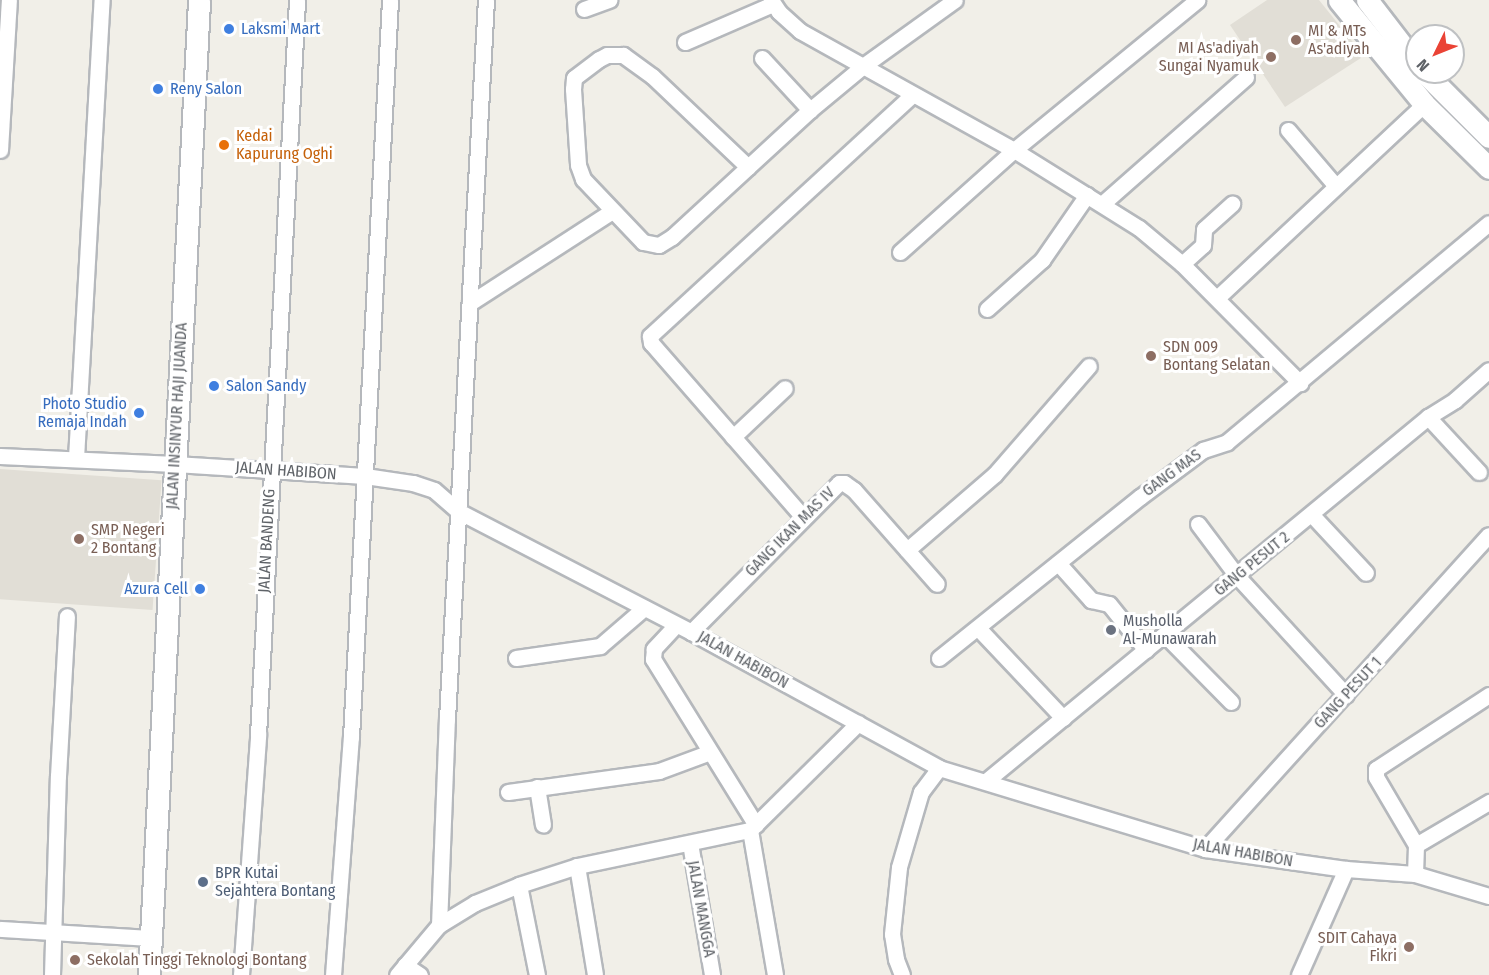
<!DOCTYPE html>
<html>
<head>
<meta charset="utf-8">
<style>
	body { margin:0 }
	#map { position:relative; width:1489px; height:975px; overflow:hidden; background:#f1efe8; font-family:"Fira Sans Condensed",sans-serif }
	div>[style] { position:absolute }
	.education>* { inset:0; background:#e1ded6; transform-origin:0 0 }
	.roads { filter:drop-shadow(2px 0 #b5b8bc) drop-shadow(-2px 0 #b5b8bc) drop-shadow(0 2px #b5b8bc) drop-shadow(0 -2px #b5b8bc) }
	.street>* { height:15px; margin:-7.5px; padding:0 7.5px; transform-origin:7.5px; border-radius:7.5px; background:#fff }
	.secondary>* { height:21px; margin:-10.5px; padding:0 10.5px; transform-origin:10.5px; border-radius:10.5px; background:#fff }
	.dots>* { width:16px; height:16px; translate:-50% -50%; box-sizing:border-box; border:3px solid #fff; border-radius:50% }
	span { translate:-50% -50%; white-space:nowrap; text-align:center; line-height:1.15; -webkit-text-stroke:6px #fff; paint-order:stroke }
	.shop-label { font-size:16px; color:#366cbe }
	.left { translate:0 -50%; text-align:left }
	.right { translate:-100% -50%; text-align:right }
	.education-label { font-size:16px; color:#785e54 }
	.food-label { font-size:16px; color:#c56008 }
	.street-label { font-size:16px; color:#5f6368 }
	.worship-label { font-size:16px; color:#5b616d }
	.service-label { font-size:16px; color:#4e5e75 }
	.north { position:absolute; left:1405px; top:24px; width:60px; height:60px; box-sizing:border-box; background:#fff; border:2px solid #bfc1c3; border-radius:50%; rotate:227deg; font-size:16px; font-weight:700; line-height:24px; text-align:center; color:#5f6368 }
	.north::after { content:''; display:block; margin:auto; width:21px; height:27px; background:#ea4335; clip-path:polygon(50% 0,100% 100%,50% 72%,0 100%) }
</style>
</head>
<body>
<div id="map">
	<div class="education">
		<i style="clip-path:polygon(1267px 0,1319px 0,1364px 56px,1285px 107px,1230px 25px)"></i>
		<i style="left:0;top:469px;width:162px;height:130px;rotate:4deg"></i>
	</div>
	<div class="roads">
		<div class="street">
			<i style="left:771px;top:0;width:14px;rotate:56deg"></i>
			<i style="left:779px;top:12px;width:28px;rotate:42deg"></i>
			<i style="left:800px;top:31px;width:245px;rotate:29.1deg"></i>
			<i style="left:1014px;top:150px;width:147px;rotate:32deg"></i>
			<i style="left:1139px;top:228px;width:56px;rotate:39.9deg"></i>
			<i style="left:1182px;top:264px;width:168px;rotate:45.2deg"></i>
			<i style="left:584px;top:9px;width:27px;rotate:-20deg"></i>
			<i style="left:685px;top:42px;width:96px;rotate:-23.4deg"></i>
			<i style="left:762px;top:58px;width:71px;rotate:47.3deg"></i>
			<i style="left:1288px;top:130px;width:72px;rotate:49.5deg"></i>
			<i style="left:0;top:150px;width:150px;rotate:-86.6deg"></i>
			<i style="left:748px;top:167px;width:132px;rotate:-136.5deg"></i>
			<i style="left:652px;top:76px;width:36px;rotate:-144deg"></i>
			<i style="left:623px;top:55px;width:16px;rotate:180deg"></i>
			<i style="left:607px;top:55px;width:9px;rotate:153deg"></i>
			<i style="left:599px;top:59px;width:31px;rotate:143deg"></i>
			<i style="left:574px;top:78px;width:11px;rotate:95deg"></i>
			<i style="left:573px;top:89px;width:76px;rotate:86.2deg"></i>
			<i style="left:578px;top:165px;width:15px;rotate:70deg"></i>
			<i style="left:583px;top:179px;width:87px;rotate:46.4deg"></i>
			<i style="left:643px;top:242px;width:16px;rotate:11deg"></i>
			<i style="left:659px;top:245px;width:15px;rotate:-32deg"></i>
			<i style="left:672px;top:237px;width:103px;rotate:-42.6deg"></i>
			<i style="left:748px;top:167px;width:84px;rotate:-42.6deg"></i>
			<i style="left:810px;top:110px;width:69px;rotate:-39.7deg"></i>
			<i style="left:863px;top:66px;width:113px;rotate:-35.7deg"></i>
			<i style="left:1102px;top:204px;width:192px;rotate:-41.4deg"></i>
			<i style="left:900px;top:252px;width:153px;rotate:-41.8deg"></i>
			<i style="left:1014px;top:150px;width:237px;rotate:-39.3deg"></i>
			<i style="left:1182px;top:264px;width:28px;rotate:-42deg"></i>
			<i style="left:1203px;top:245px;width:16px;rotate:-86deg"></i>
			<i style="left:1204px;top:229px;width:38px;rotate:-42deg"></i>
			<i style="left:1217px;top:298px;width:284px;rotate:-43.1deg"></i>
			<i style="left:470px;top:303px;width:169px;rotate:-32.9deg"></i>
			<i style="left:987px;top:309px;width:74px;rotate:-41.7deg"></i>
			<i style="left:1042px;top:260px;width:79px;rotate:-55.3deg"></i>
			<i style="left:1428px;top:417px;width:75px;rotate:47.2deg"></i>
			<i style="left:733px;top:437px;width:71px;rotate:-43.3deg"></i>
			<i style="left:0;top:456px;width:175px;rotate:2.6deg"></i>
			<i style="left:175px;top:464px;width:190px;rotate:3.6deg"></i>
			<i style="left:365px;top:476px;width:49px;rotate:8.3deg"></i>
			<i style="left:413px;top:483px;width:22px;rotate:18deg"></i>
			<i style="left:434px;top:490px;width:32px;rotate:41deg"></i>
			<i style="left:458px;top:511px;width:263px;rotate:27.4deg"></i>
			<i style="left:691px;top:632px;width:283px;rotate:28.7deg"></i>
			<i style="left:939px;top:768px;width:278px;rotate:16.9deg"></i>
			<i style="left:1205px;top:849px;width:142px;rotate:8.1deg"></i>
			<i style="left:1346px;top:869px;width:69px;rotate:4.1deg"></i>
			<i style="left:1415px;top:874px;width:77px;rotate:16.6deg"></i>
			<i style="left:76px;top:458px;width:459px;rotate:-86.8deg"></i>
			<i style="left:1312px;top:515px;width:79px;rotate:47deg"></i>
			<i style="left:803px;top:517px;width:231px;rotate:-131.1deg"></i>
			<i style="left:651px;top:343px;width:7px;rotate:-98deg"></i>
			<i style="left:650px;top:336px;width:356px;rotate:-42.6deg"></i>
			<i style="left:1198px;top:524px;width:65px;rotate:53.1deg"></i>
			<i style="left:1237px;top:576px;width:161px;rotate:47.5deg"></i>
			<i style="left:907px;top:550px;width:116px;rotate:-40.8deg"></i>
			<i style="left:995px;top:474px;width:143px;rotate:-49deg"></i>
			<i style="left:1058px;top:563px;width:50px;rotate:48.3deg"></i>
			<i style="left:1091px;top:600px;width:18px;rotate:13deg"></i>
			<i style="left:1109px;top:604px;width:59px;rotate:51.2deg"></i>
			<i style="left:676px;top:625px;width:33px;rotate:133deg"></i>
			<i style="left:654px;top:649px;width:10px;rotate:96deg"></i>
			<i style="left:653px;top:659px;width:195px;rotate:58.2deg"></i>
			<i style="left:978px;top:628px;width:124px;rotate:46.6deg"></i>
			<i style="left:691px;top:632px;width:210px;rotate:-45.2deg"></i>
			<i style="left:839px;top:483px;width:5px"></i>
			<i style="left:844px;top:483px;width:12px;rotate:35deg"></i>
			<i style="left:854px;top:490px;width:125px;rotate:48.6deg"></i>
			<i style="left:1165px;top:635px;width:94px;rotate:45.4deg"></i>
			<i style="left:516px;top:658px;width:85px;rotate:-8.1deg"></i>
			<i style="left:600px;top:646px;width:58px;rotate:-40.8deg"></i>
			<i style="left:939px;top:658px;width:258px;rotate:-38.7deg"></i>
			<i style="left:1140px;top:497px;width:79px;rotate:-36.7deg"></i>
			<i style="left:1203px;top:450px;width:25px;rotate:-18deg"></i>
			<i style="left:1227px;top:442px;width:341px;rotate:-39.9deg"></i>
			<i style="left:986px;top:781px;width:573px;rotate:-39.47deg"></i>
			<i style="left:1428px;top:417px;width:32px;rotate:-32deg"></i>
			<i style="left:1455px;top:400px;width:45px;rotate:-41.4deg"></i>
			<i style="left:537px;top:787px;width:38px;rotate:81deg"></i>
			<i style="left:508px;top:792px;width:152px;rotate:-7.9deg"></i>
			<i style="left:659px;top:771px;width:54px;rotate:-20.4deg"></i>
			<i style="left:750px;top:830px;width:147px;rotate:80.2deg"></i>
			<i style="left:690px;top:843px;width:134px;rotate:80.5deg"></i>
			<i style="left:1416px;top:845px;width:85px;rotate:-30.5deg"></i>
			<i style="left:1205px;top:849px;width:423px;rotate:-47.9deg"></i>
			<i style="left:577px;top:866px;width:110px;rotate:80.6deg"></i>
			<i style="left:1415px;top:874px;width:29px;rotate:-88deg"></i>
			<i style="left:1416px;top:845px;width:79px;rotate:-120.5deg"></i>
			<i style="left:1376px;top:777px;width:8px;rotate:-90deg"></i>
			<i style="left:1376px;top:769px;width:135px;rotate:-33.2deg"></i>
			<i style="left:519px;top:885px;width:92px;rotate:78.7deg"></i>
			<i style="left:439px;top:925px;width:206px;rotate:-87.8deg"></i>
			<i style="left:447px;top:719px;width:720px;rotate:-86.9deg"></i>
			<i style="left:0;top:929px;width:151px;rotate:3.4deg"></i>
			<i style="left:405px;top:965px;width:18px;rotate:34deg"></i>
			<i style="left:52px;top:975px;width:199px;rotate:-88.3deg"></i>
			<i style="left:58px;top:776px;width:160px;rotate:-86.8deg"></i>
			<i style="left:241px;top:975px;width:241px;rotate:-85.9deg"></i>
			<i style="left:258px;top:735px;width:736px;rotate:-86.96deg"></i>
			<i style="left:333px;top:975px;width:239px;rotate:-85.7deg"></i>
			<i style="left:351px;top:737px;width:738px;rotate:-86.97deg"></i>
			<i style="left:397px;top:975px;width:65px;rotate:-50deg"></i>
			<i style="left:439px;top:925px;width:42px;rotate:-31.4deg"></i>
			<i style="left:475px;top:903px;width:48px;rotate:-22.2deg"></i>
			<i style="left:519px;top:885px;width:61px;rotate:-18.1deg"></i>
			<i style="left:577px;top:866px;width:177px;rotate:-11.8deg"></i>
			<i style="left:750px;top:830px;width:152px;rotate:-44.7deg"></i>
			<i style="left:902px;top:975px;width:17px;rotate:-111deg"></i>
			<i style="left:896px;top:959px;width:25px;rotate:-99deg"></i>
			<i style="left:892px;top:934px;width:67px;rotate:-84deg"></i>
			<i style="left:899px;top:867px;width:78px;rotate:-73.7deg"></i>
			<i style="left:921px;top:792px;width:30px;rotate:-53deg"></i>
			<i style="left:1299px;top:975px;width:116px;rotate:-66.1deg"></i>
		</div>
		<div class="secondary">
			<i style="left:1339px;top:0;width:134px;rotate:50.7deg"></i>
			<i style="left:1424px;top:104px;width:91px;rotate:44.6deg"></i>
			<i style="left:1367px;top:0;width:82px;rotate:52.4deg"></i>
			<i style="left:1424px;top:72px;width:92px;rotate:45deg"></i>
			<i style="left:149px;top:975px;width:976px;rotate:-87.06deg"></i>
		</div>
	</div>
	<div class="dots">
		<i style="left:229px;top:29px;background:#3f7fe0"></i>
		<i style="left:1296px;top:40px;background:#8d6e63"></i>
		<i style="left:1271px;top:57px;background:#8d6e63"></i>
		<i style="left:158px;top:89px;background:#3f7fe0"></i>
		<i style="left:224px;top:145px;background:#e8710a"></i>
		<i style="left:1151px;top:356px;background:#8d6e63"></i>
		<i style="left:214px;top:386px;background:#3f7fe0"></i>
		<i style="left:139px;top:413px;background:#3f7fe0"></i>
		<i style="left:79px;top:539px;background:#8d6e63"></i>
		<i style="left:200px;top:589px;background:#3f7fe0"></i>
		<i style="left:1111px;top:630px;background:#6b7280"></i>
		<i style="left:203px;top:882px;background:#5c6f8a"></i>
		<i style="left:1409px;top:947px;background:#8d6e63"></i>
		<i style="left:75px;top:960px;background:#8d6e63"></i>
	</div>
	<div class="shop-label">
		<span class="left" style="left:241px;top:29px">Laksmi Mart</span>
		<span class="left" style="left:170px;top:89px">Reny Salon</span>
		<span class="left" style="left:226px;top:386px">Salon Sandy</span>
		<span class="right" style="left:127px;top:413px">Photo Studio<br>Remaja Indah</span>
		<span class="right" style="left:188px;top:589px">Azura Cell</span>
	</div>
	<div class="education-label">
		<span class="left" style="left:1308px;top:40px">MI &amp; MTs<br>As'adiyah</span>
		<span class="right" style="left:1259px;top:57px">MI As'adiyah<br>Sungai Nyamuk</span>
		<span class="left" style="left:1163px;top:356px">SDN 009<br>Bontang Selatan</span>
		<span class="left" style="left:91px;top:539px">SMP Negeri<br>2 Bontang</span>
		<span class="right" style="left:1397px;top:947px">SDIT Cahaya<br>Fikri</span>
		<span class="left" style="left:87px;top:960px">Sekolah Tinggi Teknologi Bontang</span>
	</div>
	<div class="food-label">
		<span class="left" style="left:236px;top:145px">Kedai<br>Kapurung Oghi</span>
	</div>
	<div class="street-label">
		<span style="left:177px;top:416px;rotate:-87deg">JALAN INSINYUR HAJI JUANDA</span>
		<span style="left:286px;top:471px;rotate:4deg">JALAN HABIBON</span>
		<span style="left:1172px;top:473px;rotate:-36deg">GANG MAS</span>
		<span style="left:790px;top:532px;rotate:-45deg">GANG IKAN MAS IV</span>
		<span style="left:267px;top:541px;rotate:-87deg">JALAN BANDENG</span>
		<span style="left:1252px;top:564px;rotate:-39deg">GANG PESUT 2</span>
		<span style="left:743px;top:660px;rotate:29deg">JALAN HABIBON</span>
		<span style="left:1348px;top:693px;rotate:-47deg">GANG PESUT 1</span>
		<span style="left:1243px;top:853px;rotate:10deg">JALAN HABIBON</span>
		<span style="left:701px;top:909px;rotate:80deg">JALAN MANGGA</span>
	</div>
	<div class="worship-label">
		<span class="left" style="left:1123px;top:630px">Musholla<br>Al-Munawarah</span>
	</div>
	<div class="service-label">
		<span class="left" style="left:215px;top:882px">BPR Kutai<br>Sejahtera Bontang</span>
	</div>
	<div class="north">N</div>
</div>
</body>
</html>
